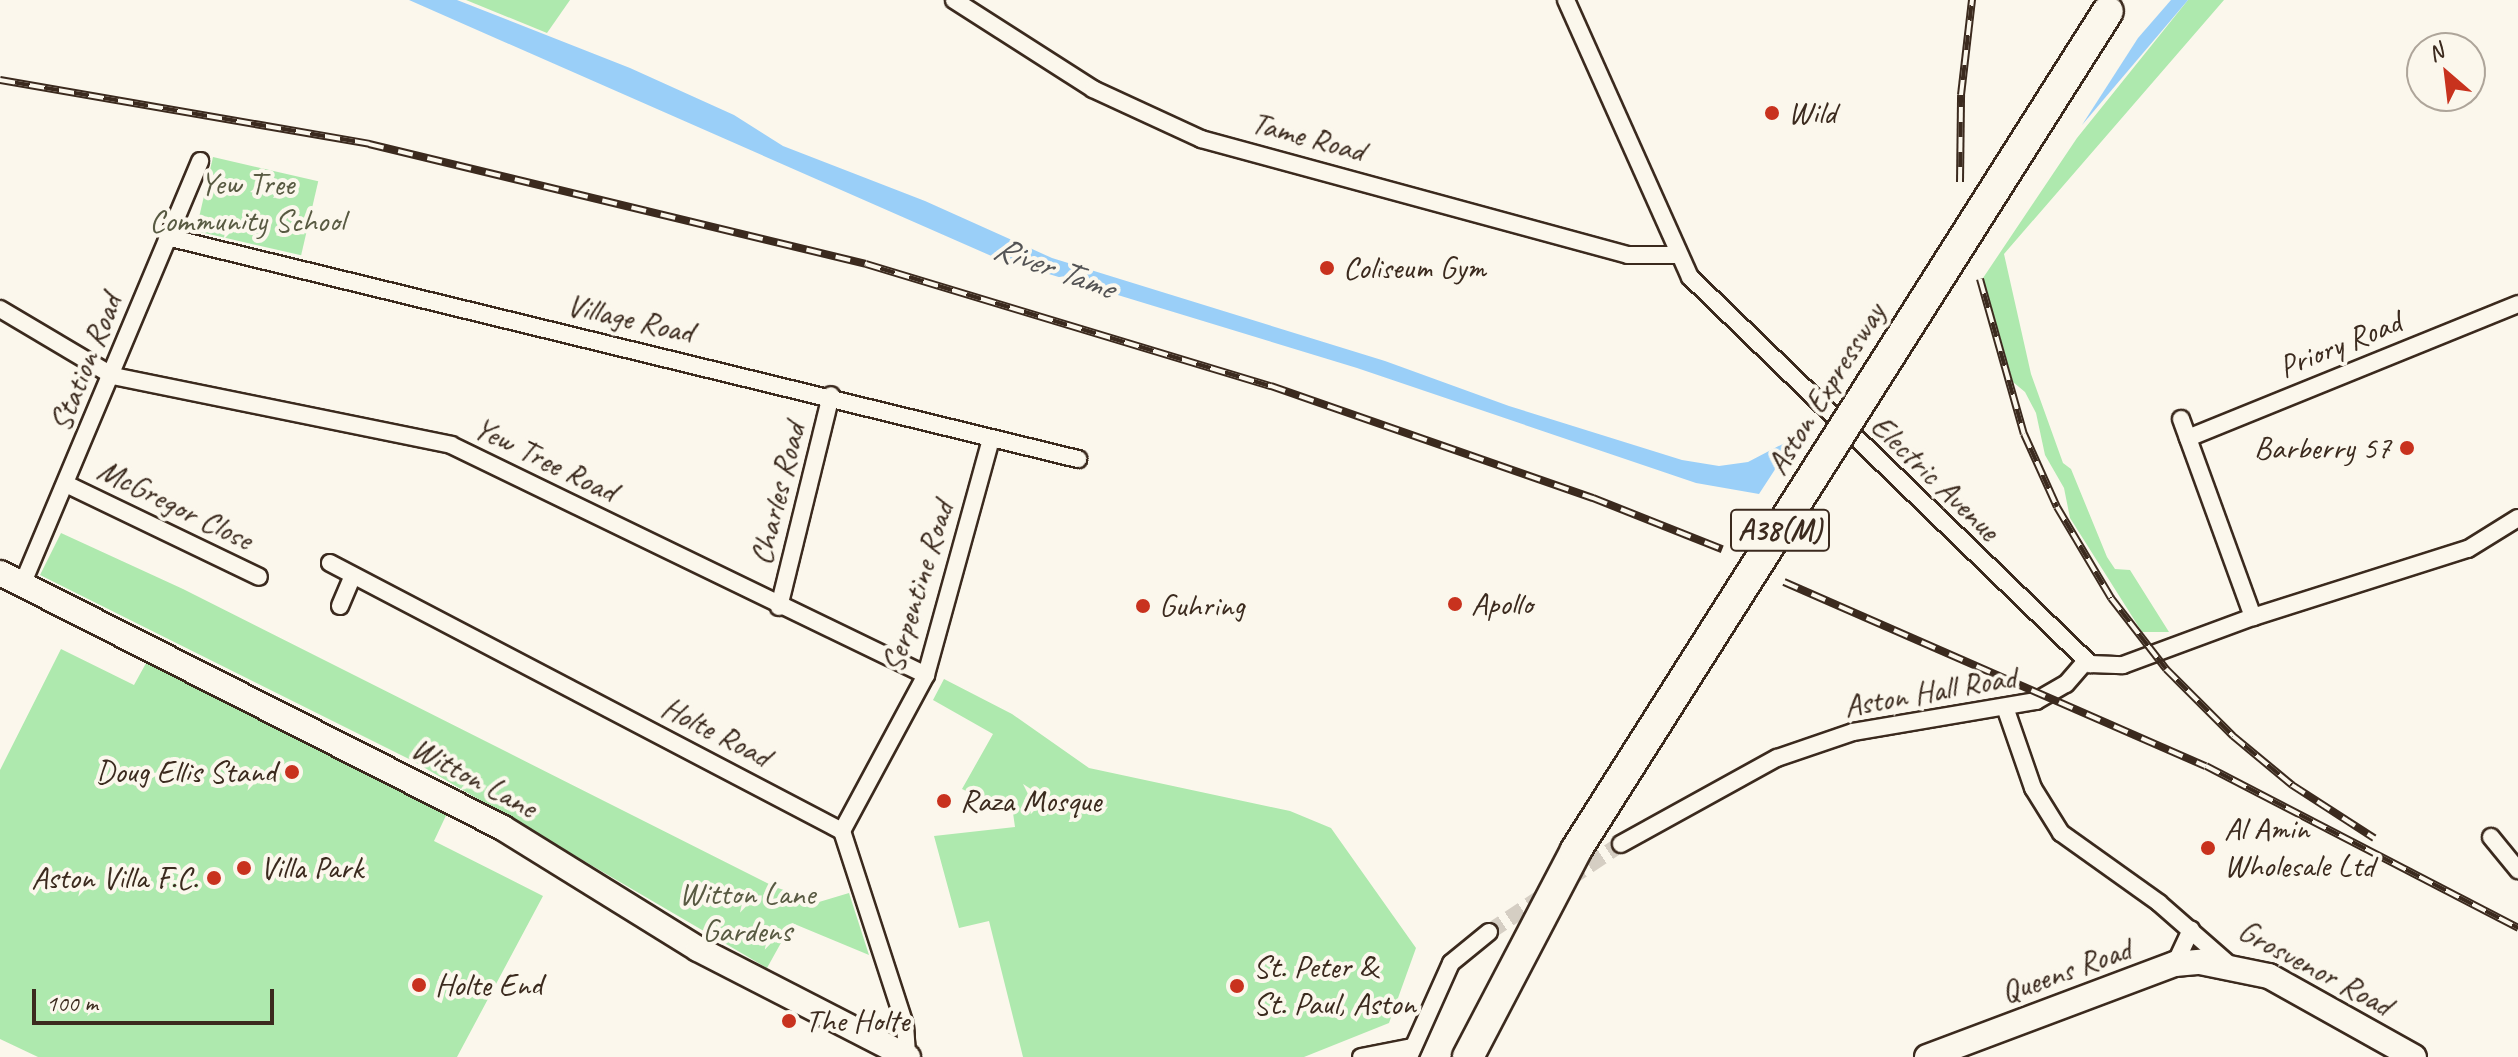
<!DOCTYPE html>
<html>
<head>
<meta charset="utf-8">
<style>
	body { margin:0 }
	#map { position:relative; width:2518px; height:1057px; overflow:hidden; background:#fbf7ec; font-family:Caveat,sans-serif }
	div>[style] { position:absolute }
	.green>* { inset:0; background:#aee9ae; transform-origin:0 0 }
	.water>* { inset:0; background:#9acff8 }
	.minor-tunnel>* { height:16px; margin-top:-8px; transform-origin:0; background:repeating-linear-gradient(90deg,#d5cec3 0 16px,transparent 0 24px) }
	.roads { filter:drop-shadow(2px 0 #3b2a1e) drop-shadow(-2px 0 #3b2a1e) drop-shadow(0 2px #3b2a1e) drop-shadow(0 -2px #3b2a1e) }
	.minor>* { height:16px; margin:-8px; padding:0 8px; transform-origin:8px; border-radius:8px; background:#fbf7ec }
	.secondary>* { height:24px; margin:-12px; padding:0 12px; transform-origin:12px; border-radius:12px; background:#fbf7ec }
	.rail>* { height:8px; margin-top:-4px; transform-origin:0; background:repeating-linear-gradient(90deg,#fbf7ec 0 15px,#3b2a1e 0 30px); box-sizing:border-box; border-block:2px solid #3b2a1e }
	.bridges { filter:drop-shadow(2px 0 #3b2a1e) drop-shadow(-2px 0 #3b2a1e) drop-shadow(0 2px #3b2a1e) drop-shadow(0 -2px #3b2a1e) }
	.motorway-bridge>* { height:30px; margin:-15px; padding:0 15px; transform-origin:15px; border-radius:15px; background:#fbf7ec }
	.dots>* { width:22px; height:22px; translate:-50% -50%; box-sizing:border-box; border:4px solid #fbf7ec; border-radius:50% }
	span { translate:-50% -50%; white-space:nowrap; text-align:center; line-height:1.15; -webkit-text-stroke:8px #fbf7ec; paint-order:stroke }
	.shield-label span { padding:2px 6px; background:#fbf7ec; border:2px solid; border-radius:6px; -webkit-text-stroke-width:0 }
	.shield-label { font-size:30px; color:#3b2a1e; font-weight:700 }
	.poi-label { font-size:32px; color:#3b2a1e }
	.left { translate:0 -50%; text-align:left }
	.right { translate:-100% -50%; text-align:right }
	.street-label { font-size:32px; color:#3b2a1e }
	.park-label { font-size:32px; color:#585a42 }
	.water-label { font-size:34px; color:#535354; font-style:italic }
	.north { position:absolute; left:2406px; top:32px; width:80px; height:80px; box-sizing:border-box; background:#fbf7ec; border:2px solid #aea59a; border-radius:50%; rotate:332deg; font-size:22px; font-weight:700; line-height:32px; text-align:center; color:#3b2a1e }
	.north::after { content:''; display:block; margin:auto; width:28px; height:36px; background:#c8321e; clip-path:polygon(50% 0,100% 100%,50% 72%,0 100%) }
	.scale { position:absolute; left:32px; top:989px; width:242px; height:36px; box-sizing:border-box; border:4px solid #3b2a1e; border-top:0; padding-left:10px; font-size:24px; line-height:28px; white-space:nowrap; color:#3b2a1e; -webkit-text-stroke:6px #fbf7ec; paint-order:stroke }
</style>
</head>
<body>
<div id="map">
	<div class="green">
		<i style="clip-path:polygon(466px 0,570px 0,547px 33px)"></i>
		<i style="clip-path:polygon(2188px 0,2224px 0,2004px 254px,2031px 374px,2063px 463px,2071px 469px,2107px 557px,2115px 569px,2130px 570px,2169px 632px,2142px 632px,2070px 518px,2064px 488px,2045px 455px,2036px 413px,2025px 392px,2013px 382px,1983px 278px,2077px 138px)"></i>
		<i style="left:213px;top:157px;width:108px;height:76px;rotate:13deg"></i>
		<i style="clip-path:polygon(61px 533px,183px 589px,775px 887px,819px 902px,849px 893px,869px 955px,792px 923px,767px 968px,413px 761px,40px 575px)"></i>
		<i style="clip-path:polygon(61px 649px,134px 685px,150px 656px,450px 807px,434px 841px,543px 896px,457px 1057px,38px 1057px,0 1039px,0 770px)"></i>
		<i style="clip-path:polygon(944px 679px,1012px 714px,1089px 768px,1290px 811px,1331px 828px,1416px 948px,1389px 1023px,1304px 1057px,1023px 1057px,989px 921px,959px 928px,934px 836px,1015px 827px,1013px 813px,962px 789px,993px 734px,933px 700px)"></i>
	</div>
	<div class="water">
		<i style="clip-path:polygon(409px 0,457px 0,630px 68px,734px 115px,783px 146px,925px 201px,1052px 258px,1385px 361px,1509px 406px,1682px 460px,1719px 466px,1748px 462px,1796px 437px,1759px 494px,1696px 483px,1357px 368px,996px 258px)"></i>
		<i style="clip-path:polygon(2171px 0,2188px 0,2082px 125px,2138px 38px)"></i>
	</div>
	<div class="minor-tunnel">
		<i style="left:1489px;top:932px;width:159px;rotate:-33.7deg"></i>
	</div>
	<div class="roads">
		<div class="minor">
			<i style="left:954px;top:0;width:165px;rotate:32.6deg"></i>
			<i style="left:1093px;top:89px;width:119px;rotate:24.8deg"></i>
			<i style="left:1201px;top:139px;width:442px;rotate:15.2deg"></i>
			<i style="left:1628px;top:255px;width:48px"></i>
			<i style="left:1566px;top:0;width:303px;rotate:65.9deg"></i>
			<i style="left:1690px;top:277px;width:557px;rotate:44.05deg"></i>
			<i style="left:2090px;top:664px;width:33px;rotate:2deg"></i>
			<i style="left:2123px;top:665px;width:139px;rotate:-20.3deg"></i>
			<i style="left:2253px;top:617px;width:225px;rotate:-17.6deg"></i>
			<i style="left:2468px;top:549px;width:59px;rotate:-31.8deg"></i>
			<i style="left:167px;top:237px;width:938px;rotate:13.7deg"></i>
			<i style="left:0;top:309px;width:131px;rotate:30.7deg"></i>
			<i style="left:113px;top:376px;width:345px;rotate:11.5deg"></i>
			<i style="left:451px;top:445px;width:528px;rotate:25.84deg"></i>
			<i style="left:2181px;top:419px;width:211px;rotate:70deg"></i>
			<i style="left:2188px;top:438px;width:356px;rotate:-22.1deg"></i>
			<i style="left:66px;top:484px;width:214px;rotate:25.7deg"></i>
			<i style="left:330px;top:563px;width:578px;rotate:27.63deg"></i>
			<i style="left:842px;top:831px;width:204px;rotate:72deg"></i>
			<i style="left:905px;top:1025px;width:31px;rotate:86deg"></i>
			<i style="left:22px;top:585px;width:460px;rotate:-67.2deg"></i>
			<i style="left:340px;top:606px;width:33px;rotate:-67deg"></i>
			<i style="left:779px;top:607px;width:218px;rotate:-76.2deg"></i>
			<i style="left:2006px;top:710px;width:83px;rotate:70.9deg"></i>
			<i style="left:2033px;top:788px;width:53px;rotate:58.1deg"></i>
			<i style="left:2061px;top:833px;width:120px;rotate:35.5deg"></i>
			<i style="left:2159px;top:903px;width:96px;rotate:41.2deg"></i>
			<i style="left:842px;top:831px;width:177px;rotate:-61.7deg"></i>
			<i style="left:926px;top:675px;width:245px;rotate:-74.6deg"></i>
			<i style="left:2491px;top:837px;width:43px;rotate:50.7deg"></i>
			<i style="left:1621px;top:844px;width:178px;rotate:-28.9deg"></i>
			<i style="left:1777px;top:758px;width:80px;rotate:-18.9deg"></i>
			<i style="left:1853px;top:732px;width:186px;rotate:-9.6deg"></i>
			<i style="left:2036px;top:701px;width:34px;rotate:-30deg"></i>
			<i style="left:2066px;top:684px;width:30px;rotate:-49deg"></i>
			<i style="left:2175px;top:964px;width:38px;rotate:-65deg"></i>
			<i style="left:1361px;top:1057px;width:53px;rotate:-10.9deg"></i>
			<i style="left:1409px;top:1057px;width:103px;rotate:-65.9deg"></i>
			<i style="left:1451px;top:963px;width:49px;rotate:-39.2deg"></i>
		</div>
		<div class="secondary">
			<i style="left:0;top:573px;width:564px;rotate:26.88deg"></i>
			<i style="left:503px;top:828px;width:229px;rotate:31.8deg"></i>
			<i style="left:698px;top:949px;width:236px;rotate:27.2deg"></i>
			<i style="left:1927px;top:1057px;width:265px;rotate:-20.6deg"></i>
			<i style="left:2175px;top:964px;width:25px;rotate:-5deg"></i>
			<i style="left:2200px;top:962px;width:70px;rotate:11.5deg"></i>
			<i style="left:2269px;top:976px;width:166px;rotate:29.2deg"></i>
		</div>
	</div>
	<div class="rail">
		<i style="left:0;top:80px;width:375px;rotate:9.8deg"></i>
		<i style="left:369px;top:144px;width:511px;rotate:13.57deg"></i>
		<i style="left:866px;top:264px;width:423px;rotate:16.8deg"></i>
		<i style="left:1271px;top:386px;width:341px;rotate:19.2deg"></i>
		<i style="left:1593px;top:498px;width:139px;rotate:21.6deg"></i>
		<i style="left:1960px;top:182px;width:87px;rotate:-89.3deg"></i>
		<i style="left:1961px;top:95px;width:96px;rotate:-83.4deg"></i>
		<i style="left:1980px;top:279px;width:161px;rotate:74.2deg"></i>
		<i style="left:2024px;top:434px;width:80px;rotate:65.7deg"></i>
		<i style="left:2057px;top:507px;width:106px;rotate:59.3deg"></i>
		<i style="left:2111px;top:598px;width:90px;rotate:52.2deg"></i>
		<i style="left:2166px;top:669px;width:95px;rotate:45deg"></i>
		<i style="left:2233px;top:736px;width:77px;rotate:39.7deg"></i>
		<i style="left:2292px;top:785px;width:98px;rotate:32.9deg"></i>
		<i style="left:1784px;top:582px;width:460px;rotate:23.6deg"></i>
		<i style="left:2206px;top:766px;width:352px;rotate:27.4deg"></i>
	</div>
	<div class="bridges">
		<div class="motorway-bridge">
			<i style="left:1468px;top:1057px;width:233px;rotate:-62.4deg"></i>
			<i style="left:1576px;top:850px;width:993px;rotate:-57.62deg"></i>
		</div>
	</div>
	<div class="dots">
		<i style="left:1772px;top:113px;background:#c8321e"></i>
		<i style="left:1327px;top:268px;background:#c8321e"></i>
		<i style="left:2407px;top:448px;background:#c8321e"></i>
		<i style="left:1455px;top:604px;background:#c8321e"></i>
		<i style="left:1143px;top:606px;background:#c8321e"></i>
		<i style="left:292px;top:772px;background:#c8321e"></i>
		<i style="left:944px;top:801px;background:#c8321e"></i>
		<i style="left:2208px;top:848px;background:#c8321e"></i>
		<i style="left:244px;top:868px;background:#c8321e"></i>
		<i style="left:214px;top:878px;background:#c8321e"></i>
		<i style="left:419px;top:985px;background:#c8321e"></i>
		<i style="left:1237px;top:986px;background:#c8321e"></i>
		<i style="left:789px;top:1021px;background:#c8321e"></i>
	</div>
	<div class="shield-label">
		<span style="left:1780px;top:530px">A38(M)</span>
	</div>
	<div class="poi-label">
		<span class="left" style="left:1788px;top:113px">Wild</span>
		<span class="left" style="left:1343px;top:268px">Coliseum Gym</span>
		<span class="right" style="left:2391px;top:448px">Barberry 57</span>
		<span class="left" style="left:1471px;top:604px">Apollo</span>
		<span class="left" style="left:1159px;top:606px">Guhring</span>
		<span class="right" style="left:276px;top:772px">Doug Ellis Stand</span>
		<span class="left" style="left:960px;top:801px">Raza Mosque</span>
		<span class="left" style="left:2224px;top:848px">Al Amin<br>Wholesale Ltd</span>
		<span class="left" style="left:260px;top:868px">Villa Park</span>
		<span class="right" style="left:198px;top:878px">Aston Villa F.C.</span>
		<span class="left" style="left:1253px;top:986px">St. Peter &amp;<br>St. Paul, Aston</span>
		<span class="left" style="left:435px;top:985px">Holte End</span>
		<span class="left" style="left:805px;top:1021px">The Holte</span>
	</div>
	<div class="street-label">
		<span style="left:1308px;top:137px;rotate:15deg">Tame Road</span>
		<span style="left:630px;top:319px;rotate:13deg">Village Road</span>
		<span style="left:2340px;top:345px;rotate:-22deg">Priory Road</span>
		<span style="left:86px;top:363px;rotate:-68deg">Station Road</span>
		<span style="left:1826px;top:389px;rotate:-58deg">Aston Expressway</span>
		<span style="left:545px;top:460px;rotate:26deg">Yew Tree Road</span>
		<span style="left:1935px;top:478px;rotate:44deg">Electric Avenue</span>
		<span style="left:778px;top:494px;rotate:-76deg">Charles Road</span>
		<span style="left:175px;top:505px;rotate:26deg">McGregor Close</span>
		<span style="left:918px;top:587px;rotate:-73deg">Serpentine Road</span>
		<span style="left:1930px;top:692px;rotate:-10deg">Aston Hall Road</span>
		<span style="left:716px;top:732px;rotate:27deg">Holte Road</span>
		<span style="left:474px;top:778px;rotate:28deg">Witton Lane</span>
		<span style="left:2315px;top:968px;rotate:28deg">Grosvenor Road</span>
		<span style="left:2066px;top:971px;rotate:-20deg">Queens Road</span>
	</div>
	<div class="park-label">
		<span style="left:247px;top:203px">Yew Tree<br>Community School</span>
		<span style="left:747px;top:913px">Witton Lane<br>Gardens</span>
	</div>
	<div class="water-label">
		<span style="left:1054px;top:267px;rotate:20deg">River Tame</span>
	</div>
	<div class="north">N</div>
	<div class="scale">100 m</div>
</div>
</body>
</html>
